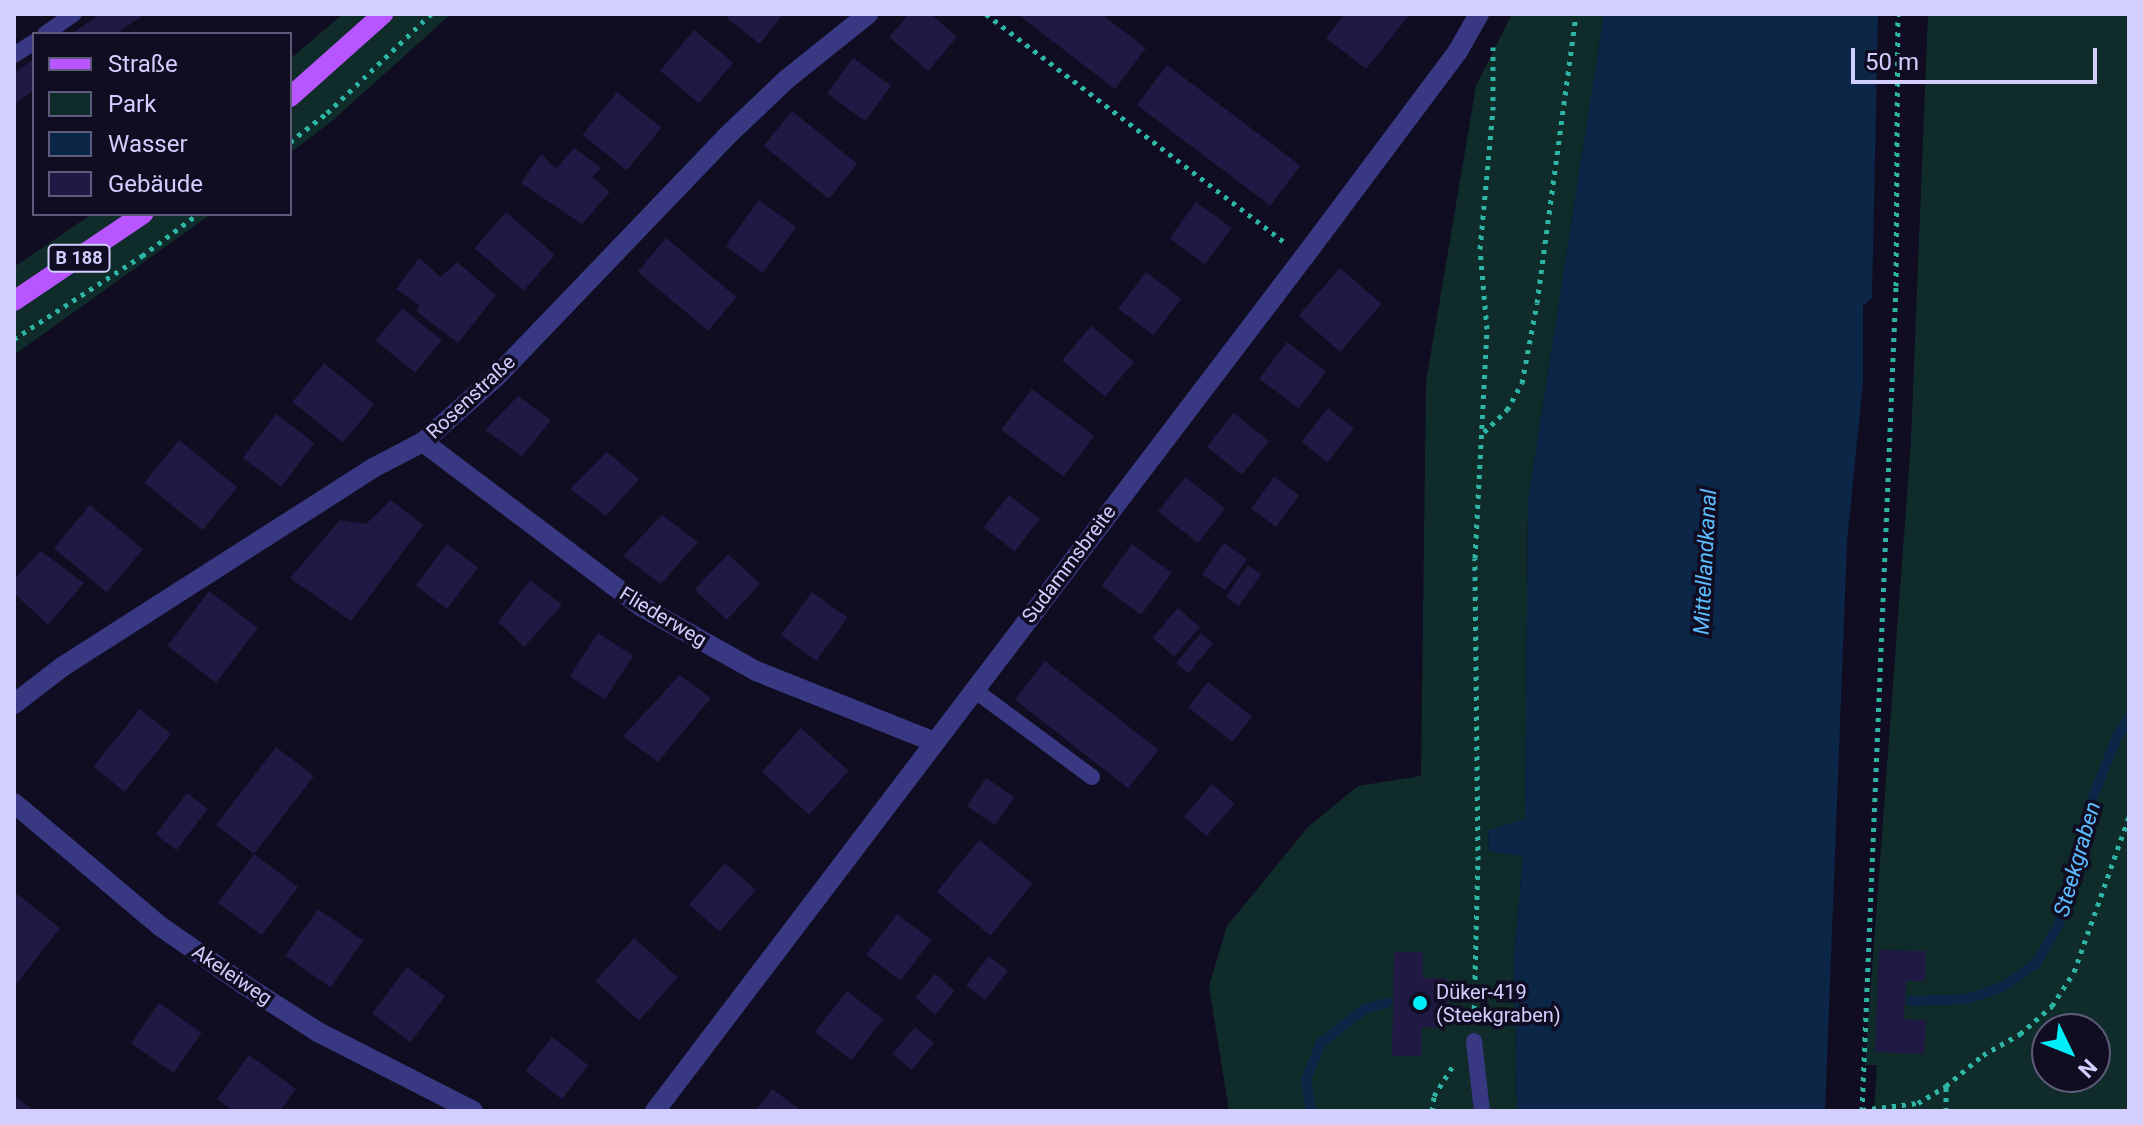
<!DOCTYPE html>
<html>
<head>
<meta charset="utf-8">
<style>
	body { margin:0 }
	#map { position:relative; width:2143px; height:1125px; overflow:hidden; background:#100d22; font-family:Roboto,sans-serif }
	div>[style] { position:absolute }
	.green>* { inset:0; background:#102c2a }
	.water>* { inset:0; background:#0c2648 }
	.stream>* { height:10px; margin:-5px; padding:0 5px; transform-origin:5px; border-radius:5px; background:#0c2648 }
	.building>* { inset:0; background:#1f1943; transform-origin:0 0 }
	.path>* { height:5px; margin-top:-2.5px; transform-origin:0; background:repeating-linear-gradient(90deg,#2db5a6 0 4px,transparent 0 10px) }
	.service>* { height:16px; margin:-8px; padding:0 8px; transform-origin:8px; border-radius:8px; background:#383982 }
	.minor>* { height:20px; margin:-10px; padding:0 10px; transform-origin:10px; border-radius:10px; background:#383982 }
	.primary>* { height:20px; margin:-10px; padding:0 10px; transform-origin:10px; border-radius:10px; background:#b756ff }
	.dots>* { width:22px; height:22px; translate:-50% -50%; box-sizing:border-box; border:4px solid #100d22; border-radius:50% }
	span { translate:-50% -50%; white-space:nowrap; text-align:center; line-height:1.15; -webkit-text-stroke:7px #100d22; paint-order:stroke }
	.shield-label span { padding:2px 6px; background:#100d22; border:2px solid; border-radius:6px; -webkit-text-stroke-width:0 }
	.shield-label { font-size:18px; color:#d2cfff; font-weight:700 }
	.street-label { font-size:20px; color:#d2cfff }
	.poi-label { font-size:20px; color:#d2cfff }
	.left { translate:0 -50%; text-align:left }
	.water-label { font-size:22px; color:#5dbcff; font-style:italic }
	.frame { position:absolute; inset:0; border:16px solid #d2cfff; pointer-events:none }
	.legend { position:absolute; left:32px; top:32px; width:260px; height:184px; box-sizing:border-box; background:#100d22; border:2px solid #5e5b7a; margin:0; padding:10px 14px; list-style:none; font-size:24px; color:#d2cfff }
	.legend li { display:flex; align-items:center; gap:16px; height:40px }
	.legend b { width:40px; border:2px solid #5e5b7a }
	.north { position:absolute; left:2031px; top:1013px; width:80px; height:80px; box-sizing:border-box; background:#100d22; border:2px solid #5e5b7a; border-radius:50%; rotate:133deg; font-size:22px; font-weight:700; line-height:32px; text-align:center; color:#d2cfff }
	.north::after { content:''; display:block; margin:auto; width:28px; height:36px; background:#00eefa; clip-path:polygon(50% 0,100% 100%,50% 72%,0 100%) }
	.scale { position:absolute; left:1851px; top:48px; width:246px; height:36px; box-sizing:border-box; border:4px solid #d2cfff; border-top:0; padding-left:10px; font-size:24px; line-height:28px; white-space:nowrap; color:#d2cfff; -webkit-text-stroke:6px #100d22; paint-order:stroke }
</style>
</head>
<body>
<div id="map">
	<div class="green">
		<i style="clip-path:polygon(343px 14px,451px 14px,332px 121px,290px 153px,290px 59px)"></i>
		<i style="clip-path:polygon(1512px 14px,1604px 14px,1528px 501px,1525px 819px,1488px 831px,1489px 851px,1523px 856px,1514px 956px,1517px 1111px,1229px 1111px,1209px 986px,1227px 926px,1308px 827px,1358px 786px,1421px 776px,1426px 382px,1476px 86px)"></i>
		<i style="clip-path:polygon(evenodd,1928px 14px,2129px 14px,2129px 1111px,1874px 1111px,1877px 1065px,1865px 1065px,1911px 441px,1928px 14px,2047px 1029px,2095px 1029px,2095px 1077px,2047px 1077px,2047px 1029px)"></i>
		<i style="clip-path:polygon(92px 214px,211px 214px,14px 355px,14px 267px)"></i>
	</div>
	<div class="water">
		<i style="clip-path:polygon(1604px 14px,1878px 14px,1872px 298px,1863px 306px,1863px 382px,1847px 542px,1825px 1111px,1517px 1111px,1514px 956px,1523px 856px,1489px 851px,1488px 830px,1525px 819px,1528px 501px)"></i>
	</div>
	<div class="stream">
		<i style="left:1911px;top:1001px;width:56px;rotate:-2deg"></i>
		<i style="left:1967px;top:999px;width:39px;rotate:-19deg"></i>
		<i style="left:2004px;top:986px;width:39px;rotate:-35deg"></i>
		<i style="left:2036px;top:964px;width:46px;rotate:-60.1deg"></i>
		<i style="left:2059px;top:924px;width:121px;rotate:-75.6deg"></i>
		<i style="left:2089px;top:807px;width:75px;rotate:-68.2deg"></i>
		<i style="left:2117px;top:737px;width:22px;rotate:-58deg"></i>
		<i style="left:1311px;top:1111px;width:31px;rotate:-99deg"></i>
		<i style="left:1306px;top:1080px;width:40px;rotate:-68deg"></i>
		<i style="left:1321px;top:1043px;width:55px;rotate:-38.3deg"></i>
		<i style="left:1364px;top:1009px;width:24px;rotate:-15deg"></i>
	</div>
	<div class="building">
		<i style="clip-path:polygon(100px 14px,145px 14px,116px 34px,71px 34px)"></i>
		<i style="clip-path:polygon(730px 14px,783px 14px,760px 44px,727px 18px)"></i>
		<i style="clip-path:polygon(909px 14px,931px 14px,957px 37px,928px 71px,889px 37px)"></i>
		<i style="clip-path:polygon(1017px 14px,1101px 14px,1146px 48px,1115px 89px)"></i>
		<i style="clip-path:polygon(1345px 14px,1410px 14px,1366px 69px,1326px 38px)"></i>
		<i style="left:694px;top:30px;width:51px;height:53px;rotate:40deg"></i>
		<i style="left:853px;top:58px;width:47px;height:44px;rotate:36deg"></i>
		<i style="clip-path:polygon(34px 59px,34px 90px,14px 104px,14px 73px)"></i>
		<i style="left:1167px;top:65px;width:167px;height:50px;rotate:37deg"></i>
		<i style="left:617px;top:92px;width:57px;height:55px;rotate:39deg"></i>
		<i style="left:792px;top:111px;width:84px;height:45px;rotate:39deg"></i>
		<i style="clip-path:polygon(574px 148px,601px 168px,592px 177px,610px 192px,582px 224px,521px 183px,541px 154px,556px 169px)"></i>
		<i style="left:759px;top:200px;width:46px;height:57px;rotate:36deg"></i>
		<i style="left:1196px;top:202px;width:44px;height:45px;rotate:36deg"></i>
		<i style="left:506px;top:212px;width:65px;height:48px;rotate:41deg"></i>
		<i style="left:666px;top:238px;width:92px;height:44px;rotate:40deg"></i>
		<i style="clip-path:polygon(419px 258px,441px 277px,457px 262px,496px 295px,458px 343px,416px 311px,420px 306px,396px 289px)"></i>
		<i style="left:1340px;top:268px;width:55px;height:63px;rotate:41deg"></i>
		<i style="left:1146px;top:272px;width:44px;height:46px;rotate:37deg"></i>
		<i style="left:402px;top:308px;width:51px;height:42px;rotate:39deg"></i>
		<i style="left:1091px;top:326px;width:56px;height:45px;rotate:40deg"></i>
		<i style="left:1287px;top:342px;width:49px;height:46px;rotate:37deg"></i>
		<i style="left:324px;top:363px;width:65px;height:50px;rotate:39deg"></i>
		<i style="left:1032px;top:389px;width:78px;height:51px;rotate:37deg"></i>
		<i style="clip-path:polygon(518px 396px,551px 420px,522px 456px,485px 430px)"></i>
		<i style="left:1328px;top:408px;width:33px;height:43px;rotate:38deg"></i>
		<i style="left:1234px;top:413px;width:45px;height:43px;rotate:39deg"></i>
		<i style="left:276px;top:414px;width:48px;height:55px;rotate:37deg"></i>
		<i style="left:179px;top:440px;width:75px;height:55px;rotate:39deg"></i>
		<i style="clip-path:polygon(607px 452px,639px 479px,606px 516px,570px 489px)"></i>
		<i style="left:1185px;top:477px;width:51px;height:44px;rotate:38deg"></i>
		<i style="left:1274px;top:477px;width:31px;height:39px;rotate:36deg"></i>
		<i style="left:1009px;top:495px;width:39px;height:41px;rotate:38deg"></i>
		<i style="clip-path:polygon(391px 500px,423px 525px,351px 621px,290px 578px,340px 520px,366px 524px)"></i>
		<i style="left:90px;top:505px;width:69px;height:56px;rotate:40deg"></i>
		<i style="clip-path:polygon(662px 515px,698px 542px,661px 584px,623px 556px)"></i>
		<i style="left:1224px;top:543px;width:28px;height:38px;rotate:35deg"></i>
		<i style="left:447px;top:544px;width:39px;height:52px;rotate:37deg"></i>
		<i style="left:1132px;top:544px;width:49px;height:52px;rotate:36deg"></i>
		<i style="clip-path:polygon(41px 551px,84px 583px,48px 625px,14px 593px,14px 579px)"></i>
		<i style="left:728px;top:554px;width:44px;height:49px;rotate:43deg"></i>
		<i style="left:1248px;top:565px;width:16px;height:39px;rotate:35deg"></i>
		<i style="clip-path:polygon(530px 580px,562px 605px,524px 647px,498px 622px)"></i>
		<i style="left:209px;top:591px;width:61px;height:69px;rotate:37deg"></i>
		<i style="left:812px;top:592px;width:44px;height:53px;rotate:36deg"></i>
		<i style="left:1178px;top:608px;width:29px;height:39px;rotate:41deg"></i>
		<i style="left:598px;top:633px;width:42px;height:52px;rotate:33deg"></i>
		<i style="left:1201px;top:633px;width:16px;height:39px;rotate:40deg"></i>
		<i style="left:1045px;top:661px;width:144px;height:49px;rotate:38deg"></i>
		<i style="clip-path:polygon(680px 675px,711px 698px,658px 762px,623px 736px)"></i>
		<i style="left:1208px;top:682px;width:56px;height:32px;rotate:38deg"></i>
		<i style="left:140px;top:709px;width:40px;height:74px;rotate:39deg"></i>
		<i style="left:801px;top:728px;width:64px;height:59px;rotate:42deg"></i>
		<i style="clip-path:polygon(276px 747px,314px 776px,254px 854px,298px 887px,262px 935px,218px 903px,254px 854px,216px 825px)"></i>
		<i style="left:986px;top:778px;width:34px;height:34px;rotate:34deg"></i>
		<i style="left:1212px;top:784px;width:30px;height:43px;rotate:41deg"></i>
		<i style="left:187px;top:793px;width:26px;height:52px;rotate:37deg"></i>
		<i style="left:979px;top:840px;width:69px;height:67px;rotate:39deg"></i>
		<i style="left:725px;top:863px;width:41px;height:55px;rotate:41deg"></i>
		<i style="clip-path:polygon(17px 894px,60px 928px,14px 987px,14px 898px)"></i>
		<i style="left:318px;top:909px;width:55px;height:57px;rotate:35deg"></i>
		<i style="left:897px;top:914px;width:43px;height:51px;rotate:37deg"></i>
		<i style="left:634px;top:938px;width:59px;height:58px;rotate:42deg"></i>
		<i style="clip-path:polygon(1879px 950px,1926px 951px,1925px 981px,1906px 981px,1904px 1019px,1926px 1020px,1924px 1054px,1875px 1052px)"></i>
		<i style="clip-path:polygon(1394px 952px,1423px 952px,1423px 978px,1447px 978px,1446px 1028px,1422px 1027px,1421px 1056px,1392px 1056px)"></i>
		<i style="left:989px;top:956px;width:24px;height:37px;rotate:38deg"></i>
		<i style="left:407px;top:967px;width:48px;height:58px;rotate:37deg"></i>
		<i style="left:935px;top:974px;width:26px;height:31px;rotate:40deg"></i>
		<i style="left:847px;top:991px;width:46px;height:52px;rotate:38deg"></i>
		<i style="left:159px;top:1003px;width:52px;height:49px;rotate:35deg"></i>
		<i style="left:915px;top:1027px;width:25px;height:35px;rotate:40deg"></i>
		<i style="left:552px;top:1037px;width:46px;height:43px;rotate:38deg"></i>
		<i style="clip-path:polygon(249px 1055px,296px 1089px,280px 1111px,233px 1111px,217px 1099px)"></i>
		<i style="clip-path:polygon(772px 1089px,802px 1111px,755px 1111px)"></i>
		<i style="clip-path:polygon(14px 1095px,34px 1111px,14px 1111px)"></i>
	</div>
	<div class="path">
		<i style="left:986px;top:14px;width:375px;rotate:37.4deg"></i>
		<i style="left:290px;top:142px;width:47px;rotate:-38.1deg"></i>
		<i style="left:327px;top:113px;width:144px;rotate:-43.6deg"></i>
		<i style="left:14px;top:339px;width:153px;rotate:-33deg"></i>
		<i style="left:142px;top:256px;width:70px;rotate:-36.9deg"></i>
		<i style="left:1484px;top:432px;width:32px;rotate:-44deg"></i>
		<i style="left:1507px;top:410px;width:31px;rotate:-61deg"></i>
		<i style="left:1522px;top:383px;width:81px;rotate:-79.4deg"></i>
		<i style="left:1537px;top:303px;width:292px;rotate:-82.3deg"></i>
		<i style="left:1474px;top:1019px;width:159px;rotate:-88.6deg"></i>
		<i style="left:1478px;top:860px;width:302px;rotate:-90.6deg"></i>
		<i style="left:1475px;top:558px;width:229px;rotate:-87deg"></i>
		<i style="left:1487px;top:329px;width:80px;rotate:-95deg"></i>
		<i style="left:1480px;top:249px;width:140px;rotate:-84.7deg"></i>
		<i style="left:1493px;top:110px;width:63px;rotate:-90deg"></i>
		<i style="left:1862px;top:1110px;width:56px;rotate:-7.1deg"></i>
		<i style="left:1918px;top:1103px;width:33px;rotate:-31deg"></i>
		<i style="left:1946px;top:1086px;width:48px;rotate:-40deg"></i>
		<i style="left:1983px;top:1055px;width:43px;rotate:-29.6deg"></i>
		<i style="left:2020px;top:1034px;width:43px;rotate:-41.2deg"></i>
		<i style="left:2052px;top:1006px;width:40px;rotate:-57.1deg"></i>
		<i style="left:2074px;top:972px;width:164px;rotate:-70.5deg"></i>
		<i style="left:1432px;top:1111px;width:15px;rotate:-82deg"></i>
		<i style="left:1434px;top:1096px;width:36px;rotate:-58deg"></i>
		<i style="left:1862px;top:1111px;width:826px;rotate:-87.64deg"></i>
		<i style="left:1896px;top:286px;width:272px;rotate:-89.6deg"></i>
		<i style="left:1946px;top:1111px;width:24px;rotate:-90deg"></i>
	</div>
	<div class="service">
		<i style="left:45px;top:34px;width:35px;rotate:-35deg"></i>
		<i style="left:14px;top:55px;width:24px;rotate:-33deg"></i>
		<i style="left:973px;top:689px;width:148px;rotate:36.5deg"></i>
		<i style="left:1474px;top:1041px;width:70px;rotate:83.5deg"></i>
	</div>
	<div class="minor">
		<i style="left:423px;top:442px;width:274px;rotate:37deg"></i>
		<i style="left:642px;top:607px;width:131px;rotate:29.3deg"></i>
		<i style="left:756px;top:671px;width:189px;rotate:21.7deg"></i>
		<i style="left:14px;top:704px;width:61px;rotate:-37.6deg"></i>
		<i style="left:62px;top:667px;width:369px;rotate:-32.6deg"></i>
		<i style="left:373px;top:468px;width:56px;rotate:-27.5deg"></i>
		<i style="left:423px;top:442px;width:98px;rotate:-41.7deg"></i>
		<i style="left:496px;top:377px;width:332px;rotate:-46.2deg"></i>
		<i style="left:726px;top:137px;width:84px;rotate:-43.6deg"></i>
		<i style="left:787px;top:79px;width:104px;rotate:-38.7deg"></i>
		<i style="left:14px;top:803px;width:191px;rotate:40.1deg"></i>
		<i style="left:160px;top:926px;width:101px;rotate:34.9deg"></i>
		<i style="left:243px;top:984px;width:89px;rotate:32.6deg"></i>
		<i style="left:318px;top:1032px;width:174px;rotate:27deg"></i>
		<i style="left:655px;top:1111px;width:1073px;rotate:-52.77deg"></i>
		<i style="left:1304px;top:257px;width:257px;rotate:-53.2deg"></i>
		<i style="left:1458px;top:51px;width:43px;rotate:-60.4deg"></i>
	</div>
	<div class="primary">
		<i style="left:290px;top:97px;width:125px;rotate:-41.7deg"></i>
		<i style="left:14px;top:301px;width:156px;rotate:-34deg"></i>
	</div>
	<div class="dots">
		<i style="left:1420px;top:1003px;background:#00eefa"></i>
	</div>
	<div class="shield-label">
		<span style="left:79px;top:258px">B 188</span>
	</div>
	<div class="street-label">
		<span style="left:471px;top:397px;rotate:-43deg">Rosenstraße</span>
		<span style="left:1069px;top:564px;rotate:-53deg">Sudammsbreite</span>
		<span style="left:663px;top:617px;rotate:31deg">Fliederweg</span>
		<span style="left:232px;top:975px;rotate:34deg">Akeleiweg</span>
	</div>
	<div class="poi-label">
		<span class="left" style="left:1436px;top:1004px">Düker-419<br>(Steekgraben)</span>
	</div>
	<div class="water-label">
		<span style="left:1705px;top:562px;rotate:-87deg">Mittellandkanal</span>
		<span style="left:2077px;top:859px;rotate:-74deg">Steekgraben</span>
	</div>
	<div class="frame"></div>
	<ul class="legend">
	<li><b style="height:10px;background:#b756ff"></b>Straße</li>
	<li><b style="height:22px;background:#102c2a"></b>Park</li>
	<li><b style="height:22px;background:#0c2648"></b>Wasser</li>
	<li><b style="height:22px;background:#1f1943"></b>Gebäude</li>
	</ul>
	<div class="north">N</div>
	<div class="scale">50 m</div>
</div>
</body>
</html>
